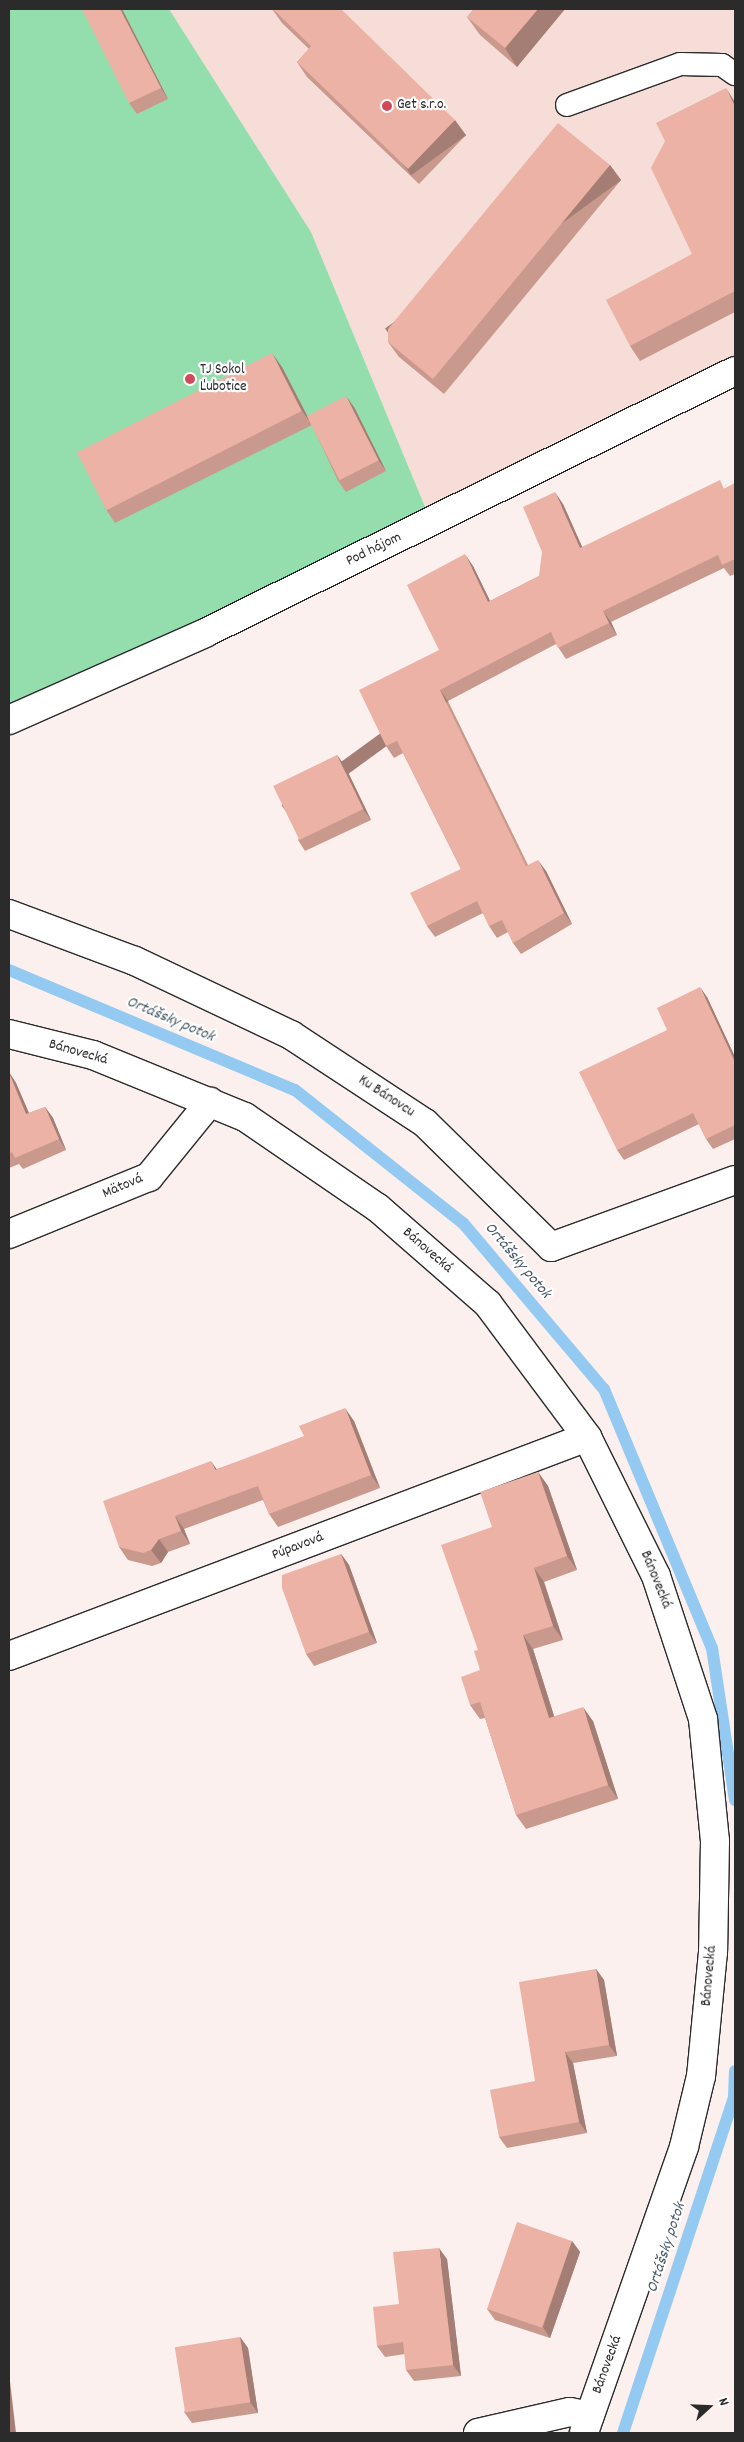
<!DOCTYPE html>
<html>
<head>
<meta charset="utf-8">
<style>
	body { margin:0 }
	#map { position:relative; width:744px; height:2442px; overflow:hidden; background:#fbf0ed; font-family:Dekko,sans-serif }
	div>[style] { position:absolute }
	.built>* { inset:0; background:#f6ddd7 }
	.green>* { inset:0; background:#94ddac }
	.stream>* { height:12px; margin:-6px; padding:0 6px; transform-origin:6px; border-radius:6px; background:#94caf2 }
	.roads { filter:drop-shadow(1px 0 #2b2b2b) drop-shadow(-1px 0 #2b2b2b) drop-shadow(0 1px #2b2b2b) drop-shadow(0 -1px #2b2b2b) }
	.lane>* { height:22px; margin:-11px; padding:0 11px; transform-origin:11px; border-radius:11px; background:#fff }
	.street>* { height:28px; margin:-14px; padding:0 14px; transform-origin:14px; border-radius:14px; background:#fff }
	.wall>* { inset:0; background:#ca998e }
	.shaded-wall>* { inset:0; background:#a47d74; transform-origin:0 0 }
	.building>* { inset:0; background:#ebb2a5; transform-origin:0 0 }
	.dots>* { width:14px; height:14px; translate:-50% -50%; box-sizing:border-box; border:2px solid #fff; border-radius:50% }
	span { translate:-50% -50%; white-space:nowrap; text-align:center; line-height:1.15; -webkit-text-stroke:4.5px #fff; paint-order:stroke }
	.poi-label { font-size:15px; color:#2b2b2b }
	.left { translate:0 -50%; text-align:left }
	.street-label { font-size:15px; color:#2b2b2b }
	.water-label { font-size:16px; color:#4a5b67; font-style:italic }
	.frame { position:absolute; inset:0; border:10px solid #2b2b2b; pointer-events:none }
	.north { position:absolute; left:684px; top:2382px; width:50px; height:50px; -webkit-text-stroke:4px #fff; paint-order:stroke; rotate:70deg; font-size:14px; font-weight:700; line-height:20px; text-align:center; color:#2b2b2b }
	.north::after { content:''; display:block; margin:auto; width:18px; height:22px; background:#2b2b2b; clip-path:polygon(50% 0,100% 100%,50% 72%,0 100%) }
</style>
</head>
<body>
<div id="map">
	<div class="built">
		<i style="clip-path:polygon(169px 9px,735px 9px,735px 385px,433px 526px,311px 232px)"></i>
	</div>
	<div class="green">
		<i style="clip-path:polygon(9px 9px,169px 9px,311px 232px,433px 526px,9px 722px)"></i>
	</div>
	<div class="stream">
		<i style="left:9px;top:970px;width:310px;rotate:22.8deg"></i>
		<i style="left:295px;top:1090px;width:214px;rotate:38.4deg"></i>
		<i style="left:463px;top:1223px;width:218px;rotate:49.7deg"></i>
		<i style="left:604px;top:1389px;width:281px;rotate:67.4deg"></i>
		<i style="left:712px;top:1648px;width:154px;rotate:81.4deg"></i>
		<i style="left:623px;top:2433px;width:353px;rotate:-71.7deg"></i>
		<i style="left:734px;top:2098px;width:27px;rotate:-88deg"></i>
	</div>
	<div class="roads">
		<div class="lane">
			<i style="left:567px;top:105px;width:120px;rotate:-19.9deg"></i>
			<i style="left:680px;top:64px;width:42px;rotate:1.4deg"></i>
			<i style="left:722px;top:65px;width:16px;rotate:35deg"></i>
		</div>
		<div class="street">
			<i style="left:9px;top:720px;width:214px;rotate:-23.9deg"></i>
			<i style="left:205px;top:633px;width:591px;rotate:-26.31deg"></i>
			<i style="left:9px;top:914px;width:134px;rotate:20.5deg"></i>
			<i style="left:135px;top:961px;width:173px;rotate:25.4deg"></i>
			<i style="left:291px;top:1035px;width:160px;rotate:33.3deg"></i>
			<i style="left:425px;top:1123px;width:177px;rotate:44.5deg"></i>
			<i style="left:551px;top:1247px;width:196px;rotate:-20deg"></i>
			<i style="left:9px;top:1034px;width:87px;rotate:14deg"></i>
			<i style="left:93px;top:1055px;width:164px;rotate:22.2deg"></i>
			<i style="left:245px;top:1117px;width:161px;rotate:34.4deg"></i>
			<i style="left:378px;top:1208px;width:146px;rotate:41.1deg"></i>
			<i style="left:488px;top:1304px;width:166px;rotate:53.3deg"></i>
			<i style="left:587px;top:1437px;width:155px;rotate:63.6deg"></i>
			<i style="left:656px;top:1576px;width:151px;rotate:71.8deg"></i>
			<i style="left:703px;top:1719px;width:123px;rotate:84.4deg"></i>
			<i style="left:715px;top:1841px;width:111px;rotate:91deg"></i>
			<i style="left:713px;top:1952px;width:125px;rotate:95.5deg"></i>
			<i style="left:701px;top:2076px;width:73px;rotate:103.5deg"></i>
			<i style="left:684px;top:2147px;width:303px;rotate:109.3deg"></i>
			<i style="left:9px;top:1234px;width:151px;rotate:-22.2deg"></i>
			<i style="left:149px;top:1177px;width:97px;rotate:-50.9deg"></i>
			<i style="left:9px;top:1656px;width:618px;rotate:-20.75deg"></i>
			<i style="left:478px;top:2433px;width:94px;rotate:-12.9deg"></i>
			<i style="left:570px;top:2412px;width:20px;rotate:11deg"></i>
		</div>
	</div>
	<div class="wall">
		<i style="clip-path:polygon(122px 9px,168px 99px,137px 114px,129px 103px)"></i>
		<i style="clip-path:polygon(272px 9px,466px 135px,419px 184px,307px 77px,297px 62px,309px 49px,282px 23px)"></i>
		<i style="clip-path:polygon(472px 9px,565px 9px,517px 67px,480px 35px,467px 17px,473px 10px)"></i>
		<i style="clip-path:polygon(735px 102px,735px 312px,640px 361px,630px 346px,692px 254px)"></i>
		<i style="clip-path:polygon(610px 165px,621px 180px,444px 394px,399px 357px,388px 342px)"></i>
		<i style="clip-path:polygon(282px 367px,307px 416px,354px 407px,386px 471px,346px 492px,338px 481px,312px 425px,115px 523px,105px 508px)"></i>
		<i style="clip-path:polygon(735px 483px,735px 574px,730px 576px,724px 568px,611px 622px,617px 635px,566px 659px,556px 644px,448px 701px,528px 865px,546px 871px,572px 924px,521px 954px,513px 943px,508px 932px,497px 938px,489px 926px,483px 913px,435px 937px,427px 926px,461px 869px,403px 753px,394px 758px,386px 746px,439px 650px,473px 566px,490px 601px,539px 576px,563px 504px,582px 547px,726px 488px)"></i>
		<i style="clip-path:polygon(337px 755px,345px 766px,371px 820px,305px 851px,298px 840px)"></i>
		<i style="clip-path:polygon(707px 997px,735px 1057px,735px 1139px,713px 1149px,706px 1139px,699px 1124px,624px 1160px,617px 1150px,667px 1030px)"></i>
		<i style="clip-path:polygon(9px 1072px,16px 1083px,29px 1113px,45px 1107px,53px 1118px,66px 1150px,23px 1169px,19px 1164px,9px 1168px)"></i>
		<i style="clip-path:polygon(354px 1421px,380px 1488px,278px 1527px,269px 1514px,263px 1500px,184px 1529px,190px 1544px,168px 1552px,161px 1563px,152px 1566px,128px 1560px,119px 1547px,217px 1469px)"></i>
		<i style="clip-path:polygon(538px 1472px,548px 1486px,577px 1570px,544px 1582px,563px 1640px,533px 1649px,554px 1716px,593px 1721px,618px 1799px,526px 1829px,516px 1815px,485px 1718px,480px 1719px,470px 1705px,480px 1670px,478px 1650px,492px 1527px)"></i>
		<i style="clip-path:polygon(341px 1554px,349px 1565px,377px 1643px,314px 1666px,306px 1654px)"></i>
		<i style="clip-path:polygon(596px 1969px,604px 1980px,617px 2056px,573px 2063px,587px 2133px,507px 2148px,499px 2137px,535px 2081px)"></i>
		<i style="clip-path:polygon(572px 2241px,580px 2252px,550px 2338px,495px 2320px,487px 2309px)"></i>
		<i style="clip-path:polygon(447px 2259px,461px 2376px,414px 2381px,406px 2370px,405px 2354px,385px 2357px,377px 2346px,399px 2304px)"></i>
		<i style="clip-path:polygon(240px 2337px,248px 2348px,258px 2413px,192px 2423px,184px 2412px)"></i>
	</div>
	<div class="shaded-wall">
		<i style="clip-path:polygon(120px 9px,122px 9px,168px 99px,161px 88px)"></i>
		<i style="clip-path:polygon(538px 9px,565px 9px,517px 67px,505px 48px)"></i>
		<i style="clip-path:polygon(726px 88px,735px 102px,735px 107px)"></i>
		<i style="left:455px;top:120px;width:19px;height:68px;rotate:54deg"></i>
		<i style="left:610px;top:165px;width:19px;height:278px;rotate:54deg"></i>
		<i style="clip-path:polygon(272px 353px,282px 367px,312px 425px,302px 411px)"></i>
		<i style="clip-path:polygon(346px 396px,354px 407px,386px 471px,378px 460px)"></i>
		<i style="clip-path:polygon(555px 492px,563px 504px,588px 560px,580px 548px)"></i>
		<i style="clip-path:polygon(465px 554px,473px 566px,496px 613px,488px 602px)"></i>
		<i style="clip-path:polygon(603px 611px,611px 622px,617px 635px,609px 623px)"></i>
		<i style="left:440px;top:690px;width:14px;height:196px;rotate:54deg"></i>
		<i style="clip-path:polygon(337px 755px,345px 766px,371px 820px,363px 809px)"></i>
		<i style="clip-path:polygon(538px 860px,546px 871px,572px 924px,564px 913px)"></i>
		<i style="clip-path:polygon(700px 987px,707px 997px,735px 1057px,735px 1062px)"></i>
		<i style="clip-path:polygon(9px 1072px,16px 1083px,34px 1125px,26px 1114px)"></i>
		<i style="clip-path:polygon(45px 1107px,53px 1118px,66px 1150px,59px 1139px)"></i>
		<i style="clip-path:polygon(345px 1408px,354px 1421px,380px 1488px,371px 1475px)"></i>
		<i style="clip-path:polygon(211px 1461px,220px 1474px,215px 1470px)"></i>
		<i style="clip-path:polygon(538px 1472px,548px 1486px,577px 1570px,567px 1556px)"></i>
		<i style="clip-path:polygon(175px 1516px,184px 1529px,190px 1544px,181px 1531px)"></i>
		<i style="clip-path:polygon(159px 1539px,168px 1552px,161px 1563px,151px 1550px)"></i>
		<i style="clip-path:polygon(341px 1554px,349px 1565px,377px 1643px,369px 1632px)"></i>
		<i style="clip-path:polygon(534px 1568px,544px 1582px,563px 1640px,553px 1626px)"></i>
		<i style="clip-path:polygon(523px 1635px,533px 1649px,559px 1732px,549px 1718px)"></i>
		<i style="clip-path:polygon(583px 1707px,593px 1721px,618px 1799px,608px 1785px)"></i>
		<i style="clip-path:polygon(596px 1969px,604px 1980px,617px 2056px,609px 2045px)"></i>
		<i style="clip-path:polygon(565px 2052px,573px 2063px,587px 2133px,579px 2122px)"></i>
		<i style="clip-path:polygon(572px 2241px,580px 2252px,550px 2338px,543px 2327px)"></i>
		<i style="clip-path:polygon(439px 2248px,447px 2259px,461px 2376px,453px 2365px)"></i>
		<i style="clip-path:polygon(240px 2337px,248px 2348px,258px 2413px,250px 2402px)"></i>
		<i style="clip-path:polygon(9px 2373px,16px 2433px,9px 2433px)"></i>
	</div>
	<div class="building">
		<i style="clip-path:polygon(82px 9px,120px 9px,161px 88px,129px 103px)"></i>
		<i style="clip-path:polygon(273px 9px,341px 9px,455px 120px,408px 169px,297px 62px,311px 46px)"></i>
		<i style="clip-path:polygon(474px 9px,538px 9px,505px 48px,467px 17px)"></i>
		<i style="clip-path:polygon(726px 88px,735px 107px,735px 291px,630px 346px,606px 300px,692px 254px,651px 168px,665px 141px,656px 123px)"></i>
		<i style="clip-path:polygon(558px 123px,610px 165px,433px 379px,388px 342px,388px 329px)"></i>
		<i style="left:272px;top:353px;width:65px;height:219px;rotate:63deg"></i>
		<i style="left:346px;top:396px;width:72px;height:44px;rotate:63deg"></i>
		<i style="clip-path:polygon(720px 480px,724px 489px,735px 483px,735px 559px,722px 565px,718px 555px,603px 611px,609px 623px,558px 648px,551px 632px,440px 690px,526px 866px,538px 860px,564px 913px,513px 943px,502px 920px,489px 926px,477px 901px,427px 926px,410px 893px,461px 869px,397px 741px,386px 746px,359px 690px,439px 650px,407px 585px,465px 554px,488px 602px,539px 576px,542px 552px,523px 507px,555px 492px,580px 548px)"></i>
		<i style="left:337px;top:755px;width:60px;height:71px;rotate:64deg"></i>
		<i style="clip-path:polygon(700px 987px,735px 1062px,735px 1125px,706px 1139px,693px 1113px,617px 1150px,579px 1072px,667px 1030px,657px 1008px)"></i>
		<i style="clip-path:polygon(9px 1073px,26px 1114px,45px 1107px,59px 1139px,15px 1158px,12px 1152px,9px 1154px)"></i>
		<i style="clip-path:polygon(345px 1408px,371px 1475px,269px 1514px,258px 1486px,175px 1516px,181px 1531px,159px 1539px,151px 1550px,143px 1553px,119px 1547px,103px 1501px,211px 1461px,215px 1470px,304px 1436px,299px 1426px)"></i>
		<i style="clip-path:polygon(538px 1472px,567px 1556px,534px 1568px,553px 1626px,523px 1635px,549px 1718px,583px 1707px,608px 1785px,516px 1815px,480px 1702px,470px 1705px,461px 1677px,480px 1670px,474px 1651px,478px 1650px,441px 1545px,492px 1527px,480px 1492px)"></i>
		<i style="clip-path:polygon(341px 1554px,369px 1632px,306px 1654px,282px 1588px,282px 1575px)"></i>
		<i style="clip-path:polygon(596px 1969px,609px 2045px,565px 2052px,579px 2122px,499px 2137px,490px 2090px,535px 2081px,519px 1982px)"></i>
		<i style="left:517px;top:2222px;width:58px;height:92px;rotate:19deg"></i>
		<i style="clip-path:polygon(439px 2248px,453px 2365px,406px 2370px,403px 2342px,377px 2346px,373px 2307px,399px 2304px,393px 2252px)"></i>
		<i style="left:240px;top:2337px;width:66px;height:66px;rotate:81deg"></i>
	</div>
	<div class="dots">
		<i style="left:387px;top:106px;background:#d1495b"></i>
		<i style="left:190px;top:379px;background:#d1495b"></i>
	</div>
	<div class="poi-label">
		<span class="left" style="left:397px;top:106px">Get s.r.o.</span>
		<span class="left" style="left:200px;top:379px">TJ Sokol<br>Ľubotice</span>
	</div>
	<div class="street-label">
		<span style="left:374px;top:550px;rotate:-26deg">Pod hájom</span>
		<span style="left:78px;top:1053px;rotate:16deg">Bánovecká</span>
		<span style="left:386px;top:1097px;rotate:33deg">Ku Bánovcu</span>
		<span style="left:123px;top:1187px;rotate:-23deg">Mätová</span>
		<span style="left:427px;top:1251px;rotate:41deg">Bánovecká</span>
		<span style="left:298px;top:1547px;rotate:-21deg">Púpavová</span>
		<span style="left:655px;top:1580px;rotate:68deg">Bánovecká</span>
		<span style="left:710px;top:1976px;rotate:-85deg">Bánovecká</span>
		<span style="left:608px;top:2365px;rotate:-70deg">Bánovecká</span>
	</div>
	<div class="water-label">
		<span style="left:170px;top:1020px;rotate:23deg">Ortášsky potok</span>
		<span style="left:517px;top:1261px;rotate:50deg">Ortášsky potok</span>
		<span style="left:667px;top:2248px;rotate:-72deg">Ortášsky potok</span>
	</div>
	<div class="frame"></div>
	<div class="north">N</div>
</div>
</body>
</html>
